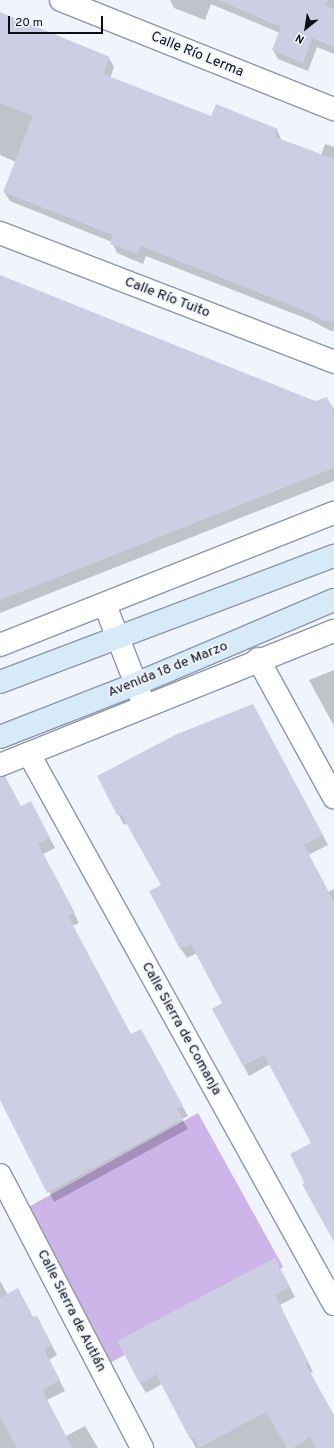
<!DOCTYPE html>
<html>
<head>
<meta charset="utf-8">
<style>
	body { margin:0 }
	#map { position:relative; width:334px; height:1448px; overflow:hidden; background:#f0f4fc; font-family:Overpass,sans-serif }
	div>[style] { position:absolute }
	.green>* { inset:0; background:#cdb5ea; transform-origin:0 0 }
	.shadow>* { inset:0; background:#0003 }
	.building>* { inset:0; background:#cdcee4 }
	.roads { filter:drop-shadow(1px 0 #8d97aa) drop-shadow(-1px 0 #8d97aa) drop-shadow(0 1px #8d97aa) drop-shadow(0 -1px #8d97aa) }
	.minor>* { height:22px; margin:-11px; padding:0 11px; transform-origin:11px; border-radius:11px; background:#fff }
	.secondary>* { height:22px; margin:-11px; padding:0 11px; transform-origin:11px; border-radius:11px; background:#d7eaf8 }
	span { translate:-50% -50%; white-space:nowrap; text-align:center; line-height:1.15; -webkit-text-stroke:3.5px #f0f4fc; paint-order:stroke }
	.street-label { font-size:14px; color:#0c0f16 }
	.north { position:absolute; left:286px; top:8px; width:40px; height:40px; -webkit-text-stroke:3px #f0f4fc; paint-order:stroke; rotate:210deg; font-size:11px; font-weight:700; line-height:16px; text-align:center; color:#0c0f16 }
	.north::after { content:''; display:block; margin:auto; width:14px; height:18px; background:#0c0f16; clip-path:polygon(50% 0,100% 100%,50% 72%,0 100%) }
	.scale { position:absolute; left:8px; top:16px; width:95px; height:18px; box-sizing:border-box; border:2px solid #0c0f16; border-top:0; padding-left:5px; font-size:12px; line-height:14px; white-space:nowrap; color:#0c0f16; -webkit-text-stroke:3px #f0f4fc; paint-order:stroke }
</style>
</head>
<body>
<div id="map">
	<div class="green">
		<i style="left:198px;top:1113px;width:176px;height:199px;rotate:61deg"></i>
	</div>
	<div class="shadow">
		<i style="clip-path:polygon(170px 0,334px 0,334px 54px,317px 47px,308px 71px,278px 59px,273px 50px,280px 33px,211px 4px,205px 20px,174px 8px)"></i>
		<i style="clip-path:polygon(0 13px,109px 58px,114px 67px,110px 78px,211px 117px,277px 130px,282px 141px,321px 155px,325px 144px,334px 147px,334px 330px,331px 331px,310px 320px,146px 256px,143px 264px,117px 253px,112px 242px,10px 201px,4px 192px,16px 162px,0 155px)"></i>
		<i style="clip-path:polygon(0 277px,315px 402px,326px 398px,334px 409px,334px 481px,0 613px)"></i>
		<i style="clip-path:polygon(334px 670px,334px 726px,309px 680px)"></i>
		<i style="clip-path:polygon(258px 715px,328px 845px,308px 855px,328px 892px,334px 889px,334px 1217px,319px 1213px,291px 1155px,312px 1144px,270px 1064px,249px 1076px,213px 1009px,223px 1003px,197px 953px,187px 958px,181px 949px,151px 892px,163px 885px,127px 823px,124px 825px,98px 776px)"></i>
		<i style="clip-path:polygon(0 803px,36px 812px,55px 848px,43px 854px,79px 923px,72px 926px,131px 1036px,146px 1040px,188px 1116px,182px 1119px,188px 1129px,54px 1202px,0 1086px)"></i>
		<i style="clip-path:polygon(280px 1269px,295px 1297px,280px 1305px,313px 1372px,310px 1373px,334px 1415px,334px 1448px,196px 1448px,162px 1384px,146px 1393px,140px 1383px)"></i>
		<i style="clip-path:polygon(0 1281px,8px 1295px,42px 1327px,57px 1355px,49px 1360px,65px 1391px,47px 1400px,66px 1436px,85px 1426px,98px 1448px,0 1448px)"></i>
	</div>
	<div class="building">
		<i style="clip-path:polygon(218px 0,328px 0,325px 6px,334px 9px,334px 47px,312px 38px,303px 63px,272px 50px,281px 27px)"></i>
		<i style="clip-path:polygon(0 12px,110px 57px,103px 74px,211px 116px,216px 104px,278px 129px,275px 137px,334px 159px,334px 323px,327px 320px,326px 322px,303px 310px,141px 246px,138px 254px,110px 244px,113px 235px,3px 192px,33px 116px,0 103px)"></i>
		<i style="clip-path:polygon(0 275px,315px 401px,327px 397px,334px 414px,334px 468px,0 600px)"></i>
		<i style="clip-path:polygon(253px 704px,323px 835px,304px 845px,334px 902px,334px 1242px,302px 1184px,305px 1183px,290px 1154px,311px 1143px,264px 1055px,243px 1066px,212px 1009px,222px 1003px,191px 944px,180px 949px,170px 930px,149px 891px,161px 885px,121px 814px,117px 815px,97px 776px,177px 734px)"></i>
		<i style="clip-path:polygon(5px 776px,21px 806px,31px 801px,50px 838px,38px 844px,75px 913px,68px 916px,131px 1034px,141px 1029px,183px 1106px,177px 1109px,183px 1119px,47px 1193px,0 1100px,0 777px)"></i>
		<i style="clip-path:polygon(275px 1258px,290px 1287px,275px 1295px,308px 1362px,305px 1363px,334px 1416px,334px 1448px,316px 1448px,310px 1437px,293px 1448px,287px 1448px,266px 1412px,199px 1448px,194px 1437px,190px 1439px,156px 1374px,140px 1384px,117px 1341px)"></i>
		<i style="clip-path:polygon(18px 1288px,33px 1317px,37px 1316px,52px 1345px,44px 1349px,60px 1380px,42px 1390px,72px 1448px,17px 1448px,0 1416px,0 1298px)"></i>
	</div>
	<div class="roads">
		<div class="minor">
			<i style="left:61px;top:0;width:294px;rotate:21.8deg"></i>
			<i style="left:0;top:233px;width:358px;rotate:21.1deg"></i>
			<i style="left:105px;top:605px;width:104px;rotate:68.6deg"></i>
			<i style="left:0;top:645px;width:359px;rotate:-21.6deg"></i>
			<i style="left:258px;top:659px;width:158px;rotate:61.2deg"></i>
			<i style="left:29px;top:754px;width:629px;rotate:60.99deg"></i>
			<i style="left:0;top:765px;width:360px;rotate:-21.9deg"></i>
			<i style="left:0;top:1175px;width:308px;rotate:62.5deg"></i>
		</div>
		<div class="secondary">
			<i style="left:0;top:682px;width:357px;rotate:-20.7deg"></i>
			<i style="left:0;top:737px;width:146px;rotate:-21.3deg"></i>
			<i style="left:136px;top:684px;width:215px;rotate:-23deg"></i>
		</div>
	</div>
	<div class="street-label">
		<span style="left:197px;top:55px;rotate:22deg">Calle Río Lerma</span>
		<span style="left:167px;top:298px;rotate:21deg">Calle Río Tuito</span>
		<span style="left:168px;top:670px;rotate:-22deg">Avenida 18 de Marzo</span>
		<span style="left:181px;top:1029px;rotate:61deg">Calle Sierra de Comanja</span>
		<span style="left:71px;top:1311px;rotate:63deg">Calle Sierra de Autlán</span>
	</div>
	<div class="north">N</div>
	<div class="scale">20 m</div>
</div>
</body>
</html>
